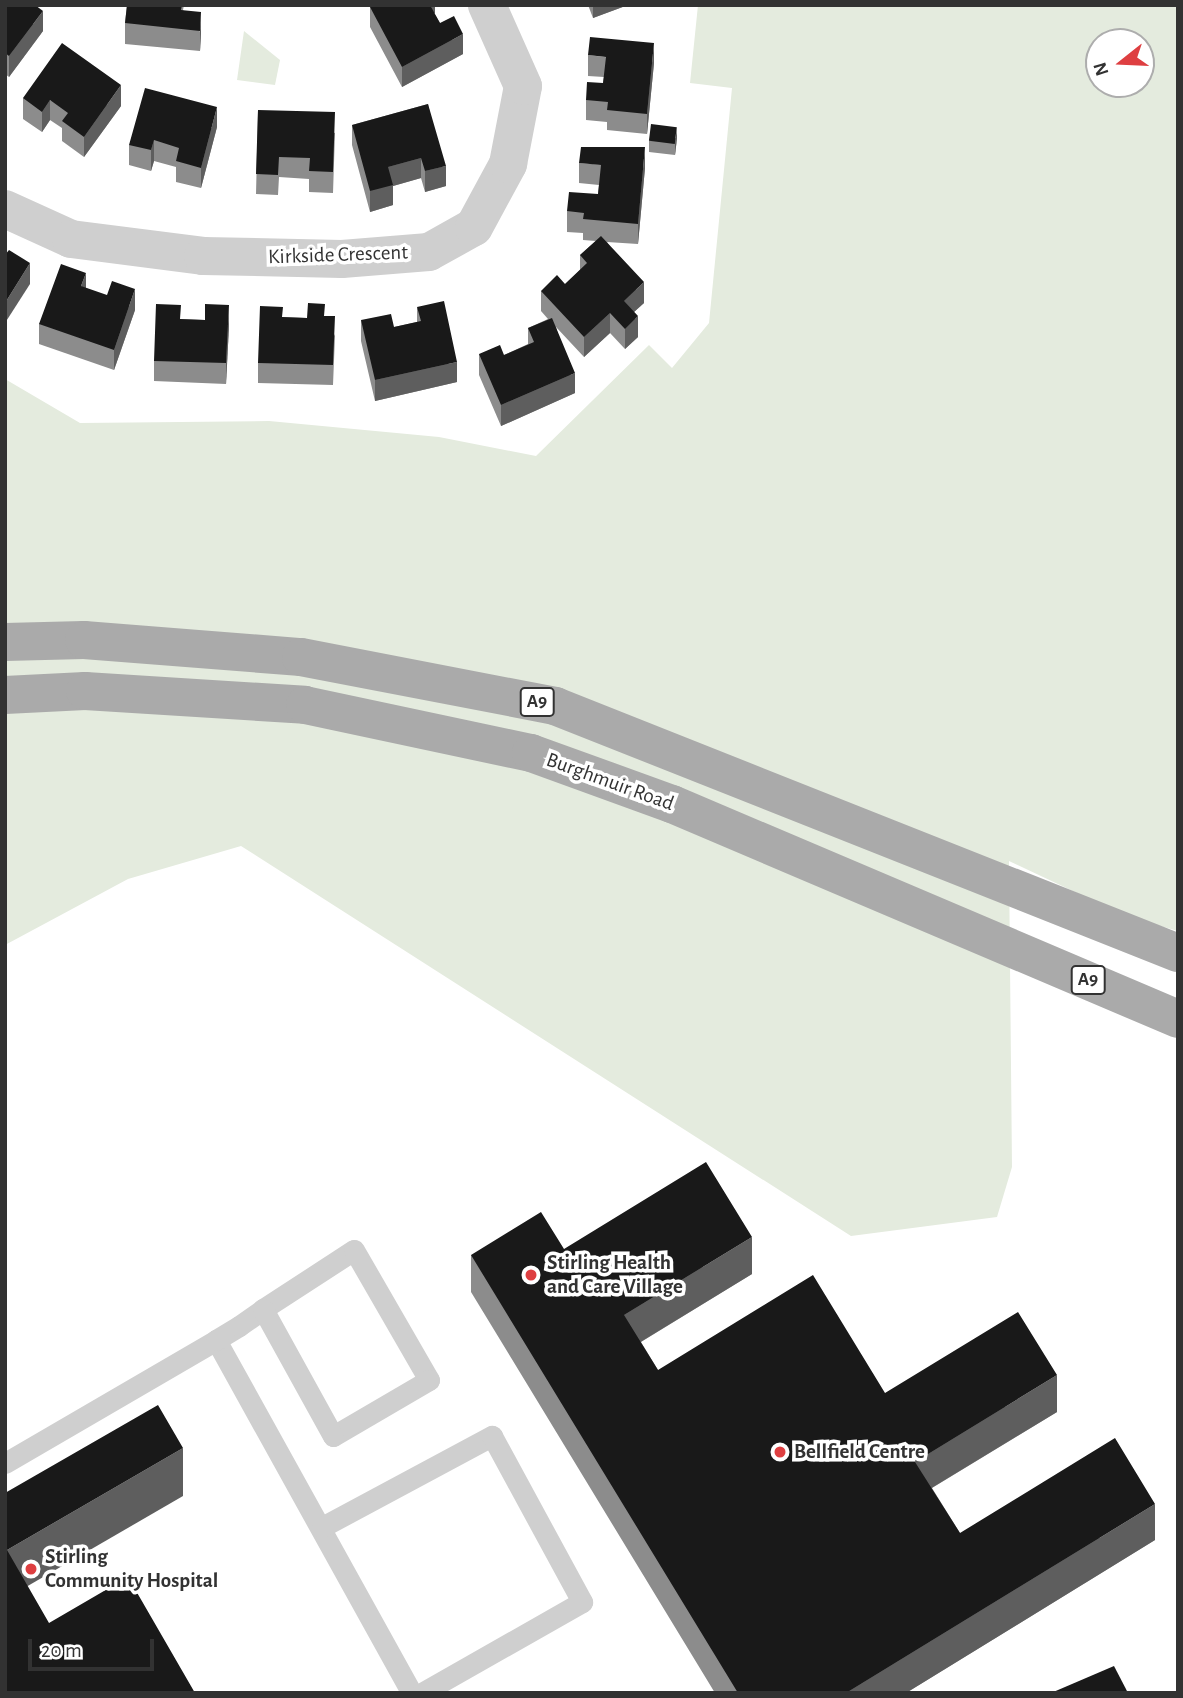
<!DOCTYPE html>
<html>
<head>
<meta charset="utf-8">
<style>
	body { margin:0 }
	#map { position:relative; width:1183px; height:1698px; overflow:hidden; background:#fff; font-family:"Alegreya Sans",sans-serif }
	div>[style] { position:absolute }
	.green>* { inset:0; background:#e4ebde }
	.lane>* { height:21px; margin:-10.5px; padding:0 10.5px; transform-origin:10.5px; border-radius:10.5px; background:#cfcfcf }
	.street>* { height:38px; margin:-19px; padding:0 19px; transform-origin:19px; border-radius:19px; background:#cfcfcf }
	.primary>* { height:38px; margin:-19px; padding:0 19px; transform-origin:19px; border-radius:19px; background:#aaa }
	.wall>* { inset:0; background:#8c8c8c }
	.shaded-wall>* { inset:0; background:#5e5e5e }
	.building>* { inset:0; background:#191919; transform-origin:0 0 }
	.dots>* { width:19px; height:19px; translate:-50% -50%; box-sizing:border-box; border:4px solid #fff; border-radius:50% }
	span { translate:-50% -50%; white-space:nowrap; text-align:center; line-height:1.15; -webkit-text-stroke:7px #fff; paint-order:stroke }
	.shield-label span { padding:2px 5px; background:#fff; border:2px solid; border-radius:5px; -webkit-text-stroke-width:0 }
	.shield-label { font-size:19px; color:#323232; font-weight:700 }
	.street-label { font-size:21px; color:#323232 }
	.poi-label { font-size:21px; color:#323232; font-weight:700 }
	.left { translate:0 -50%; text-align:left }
	.frame { position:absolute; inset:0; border:7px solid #323232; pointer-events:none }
	.north { position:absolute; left:1085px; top:28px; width:70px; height:70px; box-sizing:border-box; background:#fff; border:2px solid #adadad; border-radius:50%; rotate:252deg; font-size:19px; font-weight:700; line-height:28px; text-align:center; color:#323232 }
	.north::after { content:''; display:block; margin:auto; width:24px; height:32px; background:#de3f41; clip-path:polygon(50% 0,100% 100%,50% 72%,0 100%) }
	.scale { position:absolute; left:28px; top:1639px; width:126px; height:32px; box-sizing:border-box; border:4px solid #323232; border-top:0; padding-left:9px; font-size:21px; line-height:24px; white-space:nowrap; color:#323232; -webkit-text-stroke:5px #fff; paint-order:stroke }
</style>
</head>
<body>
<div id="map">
	<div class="green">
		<i style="clip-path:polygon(evenodd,698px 5px,1178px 5px,1178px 931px,1128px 917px,1009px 861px,1012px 1167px,997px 1217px,851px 1236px,241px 846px,128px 879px,5px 945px,5px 379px,80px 423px,269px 421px,439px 437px,536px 456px,649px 345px,672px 368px,709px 323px,732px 88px,690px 83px,698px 5px,1099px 42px,1141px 42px,1141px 84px,1099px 84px,1099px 42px)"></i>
		<i style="clip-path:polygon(244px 31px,280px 60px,275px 85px,237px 80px)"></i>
	</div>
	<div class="lane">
		<i style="left:216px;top:1340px;width:404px;rotate:61deg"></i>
		<i style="left:5px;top:1463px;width:244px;rotate:-30.2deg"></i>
		<i style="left:216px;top:1340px;width:27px;rotate:-31deg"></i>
		<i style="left:239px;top:1326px;width:29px;rotate:-35deg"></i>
		<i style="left:263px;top:1309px;width:108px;rotate:-33deg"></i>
		<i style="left:354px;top:1250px;width:150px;rotate:60deg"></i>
		<i style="left:429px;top:1380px;width:111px;rotate:149.7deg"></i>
		<i style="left:333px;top:1436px;width:145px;rotate:-118.9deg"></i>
		<i style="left:322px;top:1527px;width:193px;rotate:-28.2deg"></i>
		<i style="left:492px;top:1436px;width:189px;rotate:61.5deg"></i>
		<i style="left:582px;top:1602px;width:184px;rotate:150.4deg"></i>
	</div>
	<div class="street">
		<i style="left:5px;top:209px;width:72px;rotate:24.4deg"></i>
		<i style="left:71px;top:239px;width:133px;rotate:7.3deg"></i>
		<i style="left:203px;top:256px;width:139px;rotate:1.2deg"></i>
		<i style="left:342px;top:259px;width:87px;rotate:-4.6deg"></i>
		<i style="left:429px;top:252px;width:51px;rotate:-29.1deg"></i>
		<i style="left:474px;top:227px;width:72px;rotate:-61.6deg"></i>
		<i style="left:508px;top:164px;width:79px;rotate:-79.1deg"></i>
		<i style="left:523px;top:86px;width:89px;rotate:-114deg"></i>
	</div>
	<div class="primary">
		<i style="left:5px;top:642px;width:79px;rotate:-1.5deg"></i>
		<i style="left:84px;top:640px;width:218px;rotate:4.5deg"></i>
		<i style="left:301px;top:657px;width:259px;rotate:10.9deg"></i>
		<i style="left:555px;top:706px;width:670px;rotate:21.63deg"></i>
		<i style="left:5px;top:695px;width:80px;rotate:-2.9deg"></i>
		<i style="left:85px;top:691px;width:220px;rotate:3.6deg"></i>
		<i style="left:305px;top:705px;width:231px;rotate:12deg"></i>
		<i style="left:531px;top:753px;width:150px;rotate:19.9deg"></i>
		<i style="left:672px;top:804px;width:550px;rotate:23.02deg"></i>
	</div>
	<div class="wall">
		<i style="clip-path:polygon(5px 5px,43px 31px,9px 77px,5px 74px)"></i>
		<i style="clip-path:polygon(127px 5px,184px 5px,183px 10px,201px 33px,200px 51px,125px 44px,125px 23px)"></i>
		<i style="clip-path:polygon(435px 5px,434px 13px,440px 23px,463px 54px,402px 87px,370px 27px,370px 7px)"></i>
		<i style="clip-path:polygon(588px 5px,628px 5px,593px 18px)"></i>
		<i style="clip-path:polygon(588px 55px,654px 63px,647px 134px,607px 130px,607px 122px,586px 120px,586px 100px,603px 83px,604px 77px,588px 76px)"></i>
		<i style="clip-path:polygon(23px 98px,121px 106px,84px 157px,62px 141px,62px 128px,50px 120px,42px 132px,23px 119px)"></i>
		<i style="clip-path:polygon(428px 104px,446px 186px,425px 192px,421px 178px,393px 186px,393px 205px,370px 212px,352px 145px,352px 125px)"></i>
		<i style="clip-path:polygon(258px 110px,335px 133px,333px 193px,309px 192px,309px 179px,279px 177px,278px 195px,256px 194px)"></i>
		<i style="clip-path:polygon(217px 127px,201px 188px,176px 182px,176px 167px,154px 161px,151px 171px,129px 165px,129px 145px)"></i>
		<i style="clip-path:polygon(677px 138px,675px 155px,649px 152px,649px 141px)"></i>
		<i style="clip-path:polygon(579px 163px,645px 168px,638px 244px,607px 242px,644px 303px,634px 312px,638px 337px,625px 349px,610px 333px,584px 357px,556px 327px,575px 393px,501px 426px,479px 375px,479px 354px,504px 355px,528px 344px,528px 328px,548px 319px,541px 311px,541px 291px,565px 284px,580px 270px,580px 255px,596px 241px,583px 240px,583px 233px,567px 232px,567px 211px,598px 194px,599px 185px,579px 183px)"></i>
		<i style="clip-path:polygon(86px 288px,135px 310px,114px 370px,39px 344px,39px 324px)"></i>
		<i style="clip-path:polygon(417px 307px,457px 382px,375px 401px,361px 341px,361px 320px,394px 327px,417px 322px)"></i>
		<i style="clip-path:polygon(325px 316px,335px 336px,333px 385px,258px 383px,258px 363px,283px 317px,307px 318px)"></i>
		<i style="clip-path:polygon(181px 319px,205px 320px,229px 326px,226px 384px,154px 381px,154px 361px)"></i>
		<i style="clip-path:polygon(564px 1249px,752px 1274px,641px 1342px,658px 1370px,1057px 1412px,932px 1488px,960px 1533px,1155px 1540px,906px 1693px,715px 1693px,471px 1292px,471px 1255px)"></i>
	</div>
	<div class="shaded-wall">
		<i style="clip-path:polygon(426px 5px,435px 5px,435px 13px,426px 18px)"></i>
		<i style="clip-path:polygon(593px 5px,628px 5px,593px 18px)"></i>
		<i style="clip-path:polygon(43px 11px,43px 31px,9px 77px,9px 56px)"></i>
		<i style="clip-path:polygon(201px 12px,201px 33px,200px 51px,200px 31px)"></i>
		<i style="clip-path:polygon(463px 34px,463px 54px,402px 87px,402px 67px)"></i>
		<i style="clip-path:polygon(654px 43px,654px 63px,647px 134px,647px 114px)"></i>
		<i style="clip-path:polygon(121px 85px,121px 106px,84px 157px,84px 137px)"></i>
		<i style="clip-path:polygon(50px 100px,50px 120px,42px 132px,42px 112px)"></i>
		<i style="clip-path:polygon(217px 107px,217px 127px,201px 188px,201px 168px)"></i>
		<i style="clip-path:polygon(677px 127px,677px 138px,675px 155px,675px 144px)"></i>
		<i style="clip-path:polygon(154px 140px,154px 161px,151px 171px,151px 150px)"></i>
		<i style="clip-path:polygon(645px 147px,645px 168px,638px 244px,638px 224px)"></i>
		<i style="clip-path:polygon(421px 158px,421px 178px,393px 186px,393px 205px,370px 212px,370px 191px,388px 167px)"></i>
		<i style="clip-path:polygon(446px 166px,446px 186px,425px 192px,425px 171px)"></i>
		<i style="clip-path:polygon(30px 263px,30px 284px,5px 323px,5px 303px)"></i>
		<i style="clip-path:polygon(86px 273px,86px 293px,81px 286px)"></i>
		<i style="clip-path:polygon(644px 282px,644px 303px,624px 321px,624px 301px)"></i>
		<i style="clip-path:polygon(135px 289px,135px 310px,114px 370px,114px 350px)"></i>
		<i style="clip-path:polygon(229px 305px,229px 326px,226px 384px,226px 363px)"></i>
		<i style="clip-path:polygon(610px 313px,610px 333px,584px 357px,584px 337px)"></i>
		<i style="clip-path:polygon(638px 316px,638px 337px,625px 349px,625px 329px)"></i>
		<i style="clip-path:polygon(457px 362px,457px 382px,375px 401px,375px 380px)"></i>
		<i style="clip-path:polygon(575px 373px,575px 393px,501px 426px,501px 405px)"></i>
		<i style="clip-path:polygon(752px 1237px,752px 1274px,624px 1352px,624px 1315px)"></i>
		<i style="clip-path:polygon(1057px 1375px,1057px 1412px,915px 1498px,915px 1462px)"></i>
		<i style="clip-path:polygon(183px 1448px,183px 1496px,7px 1598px,7px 1550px)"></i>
		<i style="clip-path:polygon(1155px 1504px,1155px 1540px,906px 1693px,846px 1693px)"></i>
	</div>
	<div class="building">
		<i style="clip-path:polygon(5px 5px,35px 5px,43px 11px,9px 56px,5px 53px)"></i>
		<i style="clip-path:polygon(127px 5px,182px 5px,181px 10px,201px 12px,200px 31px,125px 23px)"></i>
		<i style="clip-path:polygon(372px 5px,430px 5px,440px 23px,454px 16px,463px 34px,402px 67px,370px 7px)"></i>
		<i style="clip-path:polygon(590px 37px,654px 43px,647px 114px,607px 110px,608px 102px,586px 100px,587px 82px,603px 83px,606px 57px,588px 55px)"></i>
		<i style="clip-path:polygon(62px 43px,121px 85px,84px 137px,62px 121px,68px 113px,50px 100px,42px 112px,23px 98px)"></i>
		<i style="clip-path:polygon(145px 88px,217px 107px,201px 168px,176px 161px,179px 148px,154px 140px,151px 150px,129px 145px)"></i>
		<i style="clip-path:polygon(428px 104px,446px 166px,425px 171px,421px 158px,388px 167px,393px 185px,370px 191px,352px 125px)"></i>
		<i style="clip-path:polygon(258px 110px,335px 112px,333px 172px,309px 171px,310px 158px,279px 157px,278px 175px,256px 174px)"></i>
		<i style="left:651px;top:124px;width:26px;height:17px;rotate:7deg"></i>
		<i style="clip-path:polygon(581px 147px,645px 147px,638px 224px,583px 219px,584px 213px,567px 211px,569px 192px,598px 194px,601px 165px,579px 163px)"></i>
		<i style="clip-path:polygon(601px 236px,644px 282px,624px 301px,638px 316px,625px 329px,610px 313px,584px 337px,541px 291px,557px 275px,565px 284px,587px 263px,580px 255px)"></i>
		<i style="clip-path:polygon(9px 250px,30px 263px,5px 303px,5px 255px)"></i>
		<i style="clip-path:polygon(61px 264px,86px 273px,81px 286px,107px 295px,112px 281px,135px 289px,114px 350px,39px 324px)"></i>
		<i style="clip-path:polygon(444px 301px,457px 362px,375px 380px,361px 320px,391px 314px,394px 327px,421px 321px,417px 307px)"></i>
		<i style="clip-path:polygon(308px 303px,325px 304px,324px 316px,335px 316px,333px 365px,258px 363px,260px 306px,283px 307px,282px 317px,307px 318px)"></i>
		<i style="clip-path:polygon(156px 304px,181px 305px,180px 319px,205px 320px,205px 304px,229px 305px,226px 363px,154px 361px)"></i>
		<i style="clip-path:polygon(552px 318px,575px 373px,501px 405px,479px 354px,500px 345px,504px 355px,534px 342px,528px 328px)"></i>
		<i style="clip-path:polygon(706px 1162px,752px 1237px,624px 1315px,658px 1370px,813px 1275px,885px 1393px,1018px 1312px,1057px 1375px,915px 1462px,960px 1533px,1115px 1438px,1155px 1504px,846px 1693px,738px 1693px,471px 1255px,541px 1212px,564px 1249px)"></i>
		<i style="clip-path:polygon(158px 1405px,183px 1448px,7px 1550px,49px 1623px,128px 1577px,195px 1693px,5px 1693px,5px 1493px)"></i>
		<i style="clip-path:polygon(1114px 1666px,1128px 1693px,1051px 1693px)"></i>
	</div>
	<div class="dots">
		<i style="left:531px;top:1275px;background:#de3f41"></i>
		<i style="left:780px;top:1452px;background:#de3f41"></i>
		<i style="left:31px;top:1569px;background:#de3f41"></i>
	</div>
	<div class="shield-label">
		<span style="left:537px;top:702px">A9</span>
		<span style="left:1088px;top:980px">A9</span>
	</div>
	<div class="street-label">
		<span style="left:338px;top:255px;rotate:-2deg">Kirkside Crescent</span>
		<span style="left:610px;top:782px;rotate:20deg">Burghmuir Road</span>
	</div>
	<div class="poi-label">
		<span class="left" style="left:547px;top:1275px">Stirling Health<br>and Care Village</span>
		<span class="left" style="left:794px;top:1452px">Bellfield Centre</span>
		<span class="left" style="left:45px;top:1569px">Stirling<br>Community Hospital</span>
	</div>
	<div class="frame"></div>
	<div class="north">N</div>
	<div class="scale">20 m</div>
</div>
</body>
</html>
